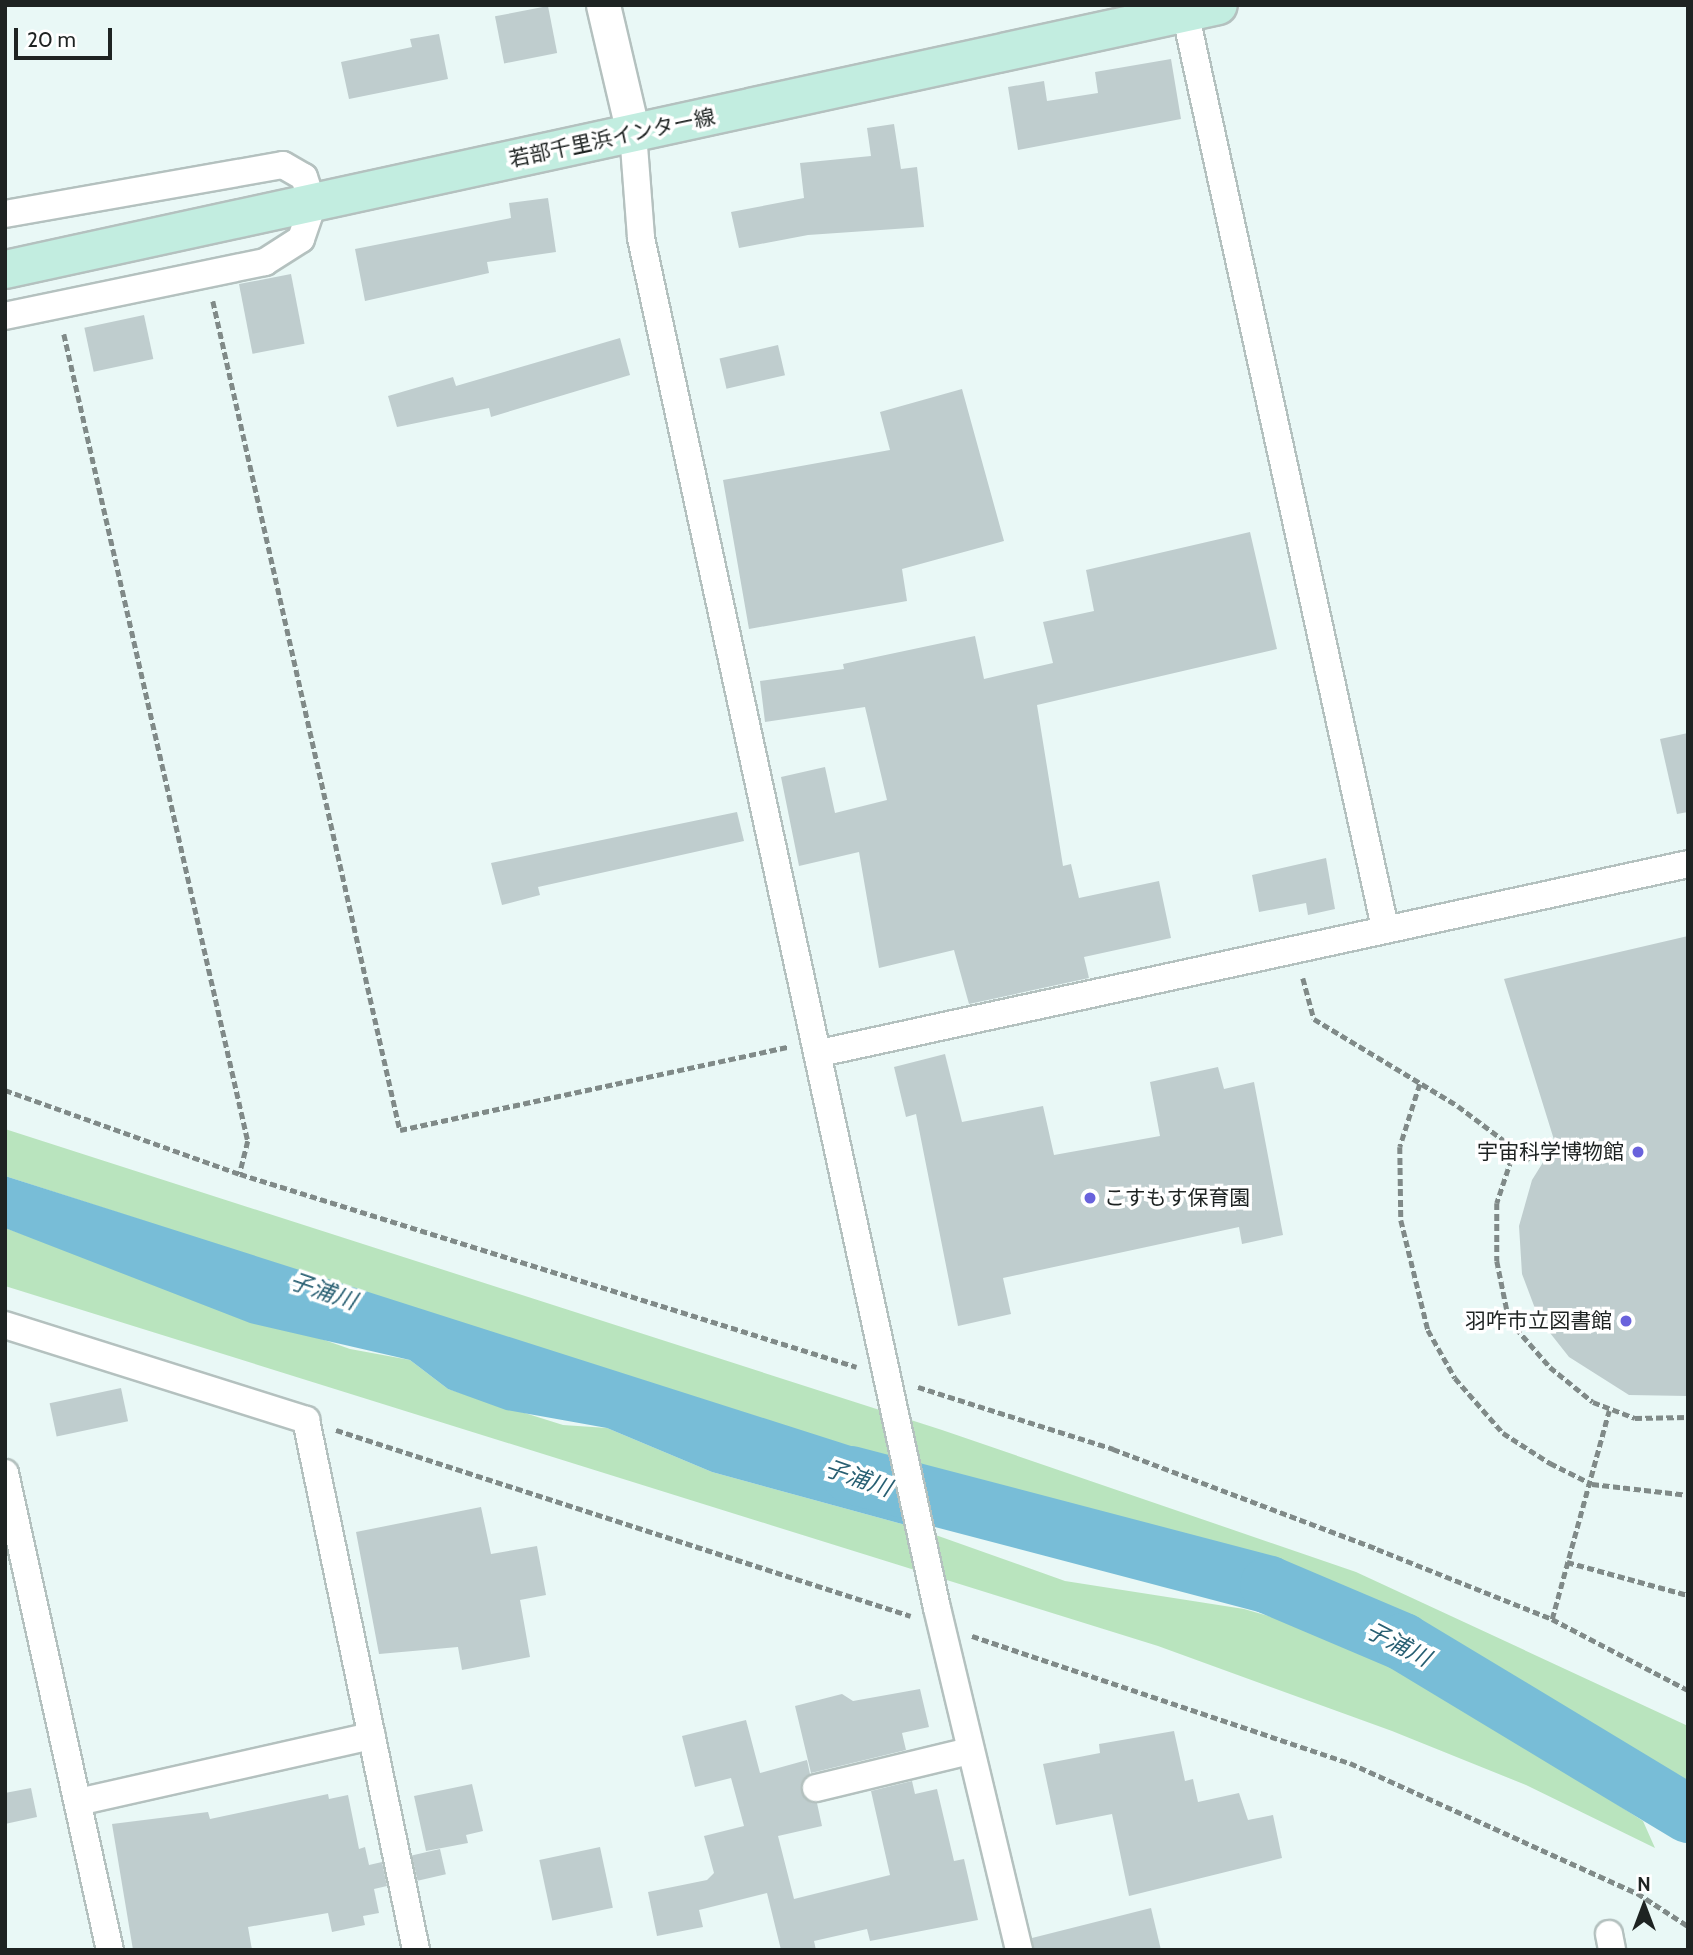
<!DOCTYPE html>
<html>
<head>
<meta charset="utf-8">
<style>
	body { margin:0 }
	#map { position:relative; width:1693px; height:1955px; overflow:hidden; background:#e9f8f6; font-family:Cabin,"Noto Sans JP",sans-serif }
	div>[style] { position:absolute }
	.green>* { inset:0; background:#b9e4be }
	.water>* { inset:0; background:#78bdd7 }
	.river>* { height:58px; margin:-29px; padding:0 29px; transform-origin:29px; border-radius:29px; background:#78bdd7 }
	.building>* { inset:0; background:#bfcdce; transform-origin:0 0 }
	.path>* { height:4.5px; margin-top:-2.25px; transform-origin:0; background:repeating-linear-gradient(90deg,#808a88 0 7px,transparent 0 10.5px) }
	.roads { filter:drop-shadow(2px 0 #b4c1bf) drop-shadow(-2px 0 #b4c1bf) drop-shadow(0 2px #b4c1bf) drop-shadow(0 -2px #b4c1bf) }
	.minor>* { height:26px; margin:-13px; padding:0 13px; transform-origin:13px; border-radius:13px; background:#fff }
	.tertiary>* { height:33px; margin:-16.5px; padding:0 16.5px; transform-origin:16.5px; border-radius:16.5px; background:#fff }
	.secondary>* { height:37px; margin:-18.5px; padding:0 18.5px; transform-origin:18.5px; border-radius:18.5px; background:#c2ede0 }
	.dots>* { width:19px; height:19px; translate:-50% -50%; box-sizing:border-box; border:4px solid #fff; border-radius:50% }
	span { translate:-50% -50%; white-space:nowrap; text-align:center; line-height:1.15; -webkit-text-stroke:7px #fff; paint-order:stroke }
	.street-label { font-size:21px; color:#1e2322 }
	.poi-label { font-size:21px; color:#1e2322 }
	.right { translate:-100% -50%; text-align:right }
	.left { translate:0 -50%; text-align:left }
	.water-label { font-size:23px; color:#285f72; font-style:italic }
	.frame { position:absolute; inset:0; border:7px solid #1e2322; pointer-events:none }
	.north { position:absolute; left:1609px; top:1871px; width:70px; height:70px; -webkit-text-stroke:5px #fff; paint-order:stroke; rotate:0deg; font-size:19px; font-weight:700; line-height:28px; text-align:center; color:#1e2322 }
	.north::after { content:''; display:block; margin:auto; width:24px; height:32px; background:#1e2322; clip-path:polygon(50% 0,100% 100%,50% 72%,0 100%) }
	.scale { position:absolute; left:14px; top:28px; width:98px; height:32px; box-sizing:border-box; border:4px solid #1e2322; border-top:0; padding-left:9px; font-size:21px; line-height:24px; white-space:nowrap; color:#1e2322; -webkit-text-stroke:5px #fff; paint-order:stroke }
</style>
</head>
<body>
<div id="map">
	<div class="green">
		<i style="clip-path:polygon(5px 1129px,942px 1430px,1356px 1572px,1688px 1726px,1688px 1792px,1590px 1743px,1552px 1706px,1383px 1614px,1201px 1549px,803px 1434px,5px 1176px)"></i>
		<i style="clip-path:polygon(5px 1228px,350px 1349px,410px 1360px,448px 1389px,563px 1425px,607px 1428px,712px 1472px,913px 1527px,1065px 1581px,1244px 1609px,1322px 1631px,1394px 1661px,1643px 1821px,1655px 1848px,1526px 1785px,1392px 1731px,1158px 1646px,5px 1286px)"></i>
	</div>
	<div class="water">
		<i style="clip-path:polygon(5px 1176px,898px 1461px,913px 1527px,712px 1472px,607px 1428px,506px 1410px,448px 1389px,410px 1360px,250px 1323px,5px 1228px)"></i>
	</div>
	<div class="river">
		<i style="left:851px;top:1475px;width:432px;rotate:14.7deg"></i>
		<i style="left:1269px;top:1585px;width:146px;rotate:23deg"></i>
		<i style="left:1403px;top:1642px;width:333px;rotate:31.1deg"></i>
	</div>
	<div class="building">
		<i style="left:548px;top:6px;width:48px;height:54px;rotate:79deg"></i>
		<i style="clip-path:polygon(439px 34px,448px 79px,349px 99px,341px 62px,412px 47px,410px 39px)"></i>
		<i style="clip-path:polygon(1171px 59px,1181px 119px,1018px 150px,1008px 87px,1044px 81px,1047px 101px,1098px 93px,1095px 72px)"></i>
		<i style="clip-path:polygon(894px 124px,901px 169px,917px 167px,924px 227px,808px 235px,739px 248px,731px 212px,804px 198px,800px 163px,871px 156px,867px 128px)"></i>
		<i style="clip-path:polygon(548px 198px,556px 252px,487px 262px,489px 273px,365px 301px,355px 249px,511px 218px,509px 203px)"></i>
		<i style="left:291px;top:274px;width:71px;height:53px;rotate:79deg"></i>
		<i style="left:144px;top:315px;width:45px;height:61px;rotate:78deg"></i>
		<i style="clip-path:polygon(620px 338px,630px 375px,491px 417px,489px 408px,397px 427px,388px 396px,453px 377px,456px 386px)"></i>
		<i style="left:778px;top:345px;width:31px;height:60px;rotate:77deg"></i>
		<i style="clip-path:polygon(962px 389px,1004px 541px,902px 569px,907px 601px,749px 629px,723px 480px,890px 450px,880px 412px)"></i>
		<i style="clip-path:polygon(1250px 532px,1277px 649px,1037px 705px,1063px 866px,1071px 864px,1079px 898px,1159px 881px,1171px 938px,1084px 957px,1089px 978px,969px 1004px,954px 950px,879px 968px,859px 852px,799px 866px,781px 777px,825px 767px,835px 813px,887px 800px,865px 707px,765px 722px,760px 681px,844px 669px,843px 664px,975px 636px,984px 679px,1053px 663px,1043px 622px,1094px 611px,1086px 570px)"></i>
		<i style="clip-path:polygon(1688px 733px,1688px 812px,1677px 814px,1660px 739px)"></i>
		<i style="clip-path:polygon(737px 812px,744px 841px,538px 887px,540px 895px,502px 905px,491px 863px)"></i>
		<i style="clip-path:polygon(1326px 858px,1335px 909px,1308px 915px,1306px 903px,1259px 912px,1252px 875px)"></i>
		<i style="clip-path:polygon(1688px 936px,1688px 1396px,1629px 1395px,1569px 1357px,1539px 1319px,1522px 1274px,1519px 1226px,1532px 1180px,1555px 1143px,1504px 979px)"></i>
		<i style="clip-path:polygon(945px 1054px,962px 1122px,1043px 1106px,1054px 1155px,1160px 1136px,1150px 1082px,1218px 1067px,1224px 1089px,1254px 1082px,1283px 1235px,1242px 1244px,1239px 1227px,1003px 1278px,1011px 1314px,958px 1326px,916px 1114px,906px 1117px,894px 1067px)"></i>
		<i style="left:121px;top:1388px;width:34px;height:73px;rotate:78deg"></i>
		<i style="clip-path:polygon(481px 1507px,491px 1554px,537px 1546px,546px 1595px,520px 1600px,530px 1657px,462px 1670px,458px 1647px,379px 1654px,356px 1532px)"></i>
		<i style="clip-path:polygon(920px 1689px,929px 1727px,902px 1733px,906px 1750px,811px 1773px,795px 1706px,842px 1694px,853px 1701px)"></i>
		<i style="clip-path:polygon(746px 1720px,760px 1773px,807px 1760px,810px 1774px,801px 1791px,817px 1803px,822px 1826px,778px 1836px,794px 1899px,890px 1875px,871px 1791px,912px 1781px,915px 1794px,937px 1789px,954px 1861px,964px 1859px,978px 1920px,870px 1941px,867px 1929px,814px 1941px,816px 1950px,781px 1950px,767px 1893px,699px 1910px,703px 1927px,657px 1936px,648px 1892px,707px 1880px,714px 1873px,704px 1836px,744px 1826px,731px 1778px,695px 1787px,682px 1736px)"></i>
		<i style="clip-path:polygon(1174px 1731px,1185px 1781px,1193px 1779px,1198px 1802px,1239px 1793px,1248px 1820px,1273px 1815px,1282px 1858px,1129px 1896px,1112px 1814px,1056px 1825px,1043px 1764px,1100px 1753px,1099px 1744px)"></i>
		<i style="clip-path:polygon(472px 1784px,483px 1831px,466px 1835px,468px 1843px,426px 1851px,414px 1796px)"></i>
		<i style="clip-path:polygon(31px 1788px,37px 1817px,5px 1824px,5px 1793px)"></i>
		<i style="clip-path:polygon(328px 1794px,329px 1799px,348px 1795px,359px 1849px,365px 1847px,369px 1865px,382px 1862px,387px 1886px,374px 1889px,379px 1913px,363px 1916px,365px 1925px,332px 1932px,328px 1913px,248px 1927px,252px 1950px,133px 1950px,112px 1824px,208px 1812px,210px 1819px)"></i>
		<i style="left:600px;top:1847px;width:62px;height:62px;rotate:78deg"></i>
		<i style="left:440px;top:1849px;width:26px;height:29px;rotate:77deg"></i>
		<i style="clip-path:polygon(1151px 1908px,1161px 1950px,1034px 1950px,1032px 1938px)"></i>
	</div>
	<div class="path">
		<i style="left:213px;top:301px;width:850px;rotate:77.29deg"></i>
		<i style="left:400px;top:1130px;width:397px;rotate:-12.1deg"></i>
		<i style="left:64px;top:334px;width:828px;rotate:77.16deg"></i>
		<i style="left:248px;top:1141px;width:34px;rotate:104deg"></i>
		<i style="left:1303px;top:978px;width:42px;rotate:75deg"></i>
		<i style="left:1314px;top:1019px;width:168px;rotate:31.1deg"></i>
		<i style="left:1458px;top:1106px;width:90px;rotate:36.9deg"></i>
		<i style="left:1420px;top:1084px;width:66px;rotate:107.6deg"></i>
		<i style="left:1400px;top:1147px;width:73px;rotate:89.2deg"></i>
		<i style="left:1401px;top:1220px;width:113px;rotate:76.2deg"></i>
		<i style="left:1428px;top:1330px;width:55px;rotate:60.6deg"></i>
		<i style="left:1455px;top:1378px;width:73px;rotate:48.9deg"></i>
		<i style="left:1503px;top:1433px;width:56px;rotate:32.6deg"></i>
		<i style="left:1550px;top:1463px;width:47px;rotate:26.6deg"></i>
		<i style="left:1592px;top:1484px;width:97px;rotate:6.5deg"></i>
		<i style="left:5px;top:1090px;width:250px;rotate:19.7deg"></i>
		<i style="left:240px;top:1174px;width:646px;rotate:17.37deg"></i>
		<i style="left:1515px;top:1149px;width:57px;rotate:108.4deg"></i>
		<i style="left:1497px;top:1203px;width:58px;rotate:90deg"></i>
		<i style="left:1497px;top:1261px;width:60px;rotate:78.5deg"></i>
		<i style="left:1509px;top:1320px;width:62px;rotate:48.9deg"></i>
		<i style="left:1550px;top:1367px;width:55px;rotate:39.1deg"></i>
		<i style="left:1593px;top:1402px;width:45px;rotate:20.9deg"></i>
		<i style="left:1635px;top:1418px;width:53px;rotate:-1.1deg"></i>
		<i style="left:918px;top:1387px;width:205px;rotate:17.6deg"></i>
		<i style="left:1113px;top:1449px;width:282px;rotate:20.7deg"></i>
		<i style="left:1377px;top:1549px;width:188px;rotate:21.8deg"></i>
		<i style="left:1552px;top:1619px;width:153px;rotate:27.6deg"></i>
		<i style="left:336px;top:1430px;width:604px;rotate:17.93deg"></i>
		<i style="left:1567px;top:1562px;width:125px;rotate:15.3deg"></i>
		<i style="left:1552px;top:1619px;width:216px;rotate:-74.7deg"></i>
		<i style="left:972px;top:1636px;width:399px;rotate:18.6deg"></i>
		<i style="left:1350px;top:1763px;width:315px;rotate:24.4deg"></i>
		<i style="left:1637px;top:1893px;width:61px;rotate:32.9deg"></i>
	</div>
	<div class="roads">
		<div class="minor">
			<i style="left:1185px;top:12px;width:938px;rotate:77.68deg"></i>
			<i style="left:633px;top:133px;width:105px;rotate:85.6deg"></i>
			<i style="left:641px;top:238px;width:1402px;rotate:77.81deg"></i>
			<i style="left:937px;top:1608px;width:352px;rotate:76.5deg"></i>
			<i style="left:5px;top:214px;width:282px;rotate:-10deg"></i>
			<i style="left:283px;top:165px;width:24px;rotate:30deg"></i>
			<i style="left:304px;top:177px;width:28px;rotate:72deg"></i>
			<i style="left:313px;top:204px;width:37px;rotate:109deg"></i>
			<i style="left:301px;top:239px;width:43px;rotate:147.4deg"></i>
			<i style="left:265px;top:262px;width:266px;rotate:168.3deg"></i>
			<i style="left:820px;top:1053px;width:888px;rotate:-12.28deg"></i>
			<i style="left:5px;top:1325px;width:316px;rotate:17.5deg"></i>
			<i style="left:306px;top:1420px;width:541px;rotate:78.27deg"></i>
			<i style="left:5px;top:1473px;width:488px;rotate:77.6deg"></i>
			<i style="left:816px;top:1788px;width:157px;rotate:-13.6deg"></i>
			<i style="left:78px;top:1802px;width:301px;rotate:-12.7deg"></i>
			<i style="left:1609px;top:1934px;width:16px;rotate:79deg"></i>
		</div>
		<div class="tertiary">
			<i style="left:603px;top:5px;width:131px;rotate:76.8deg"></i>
		</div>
		<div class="secondary">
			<i style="left:5px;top:269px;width:1241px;rotate:-12.28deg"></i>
		</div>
	</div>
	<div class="dots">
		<i style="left:1638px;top:1152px;background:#6962dc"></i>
		<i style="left:1090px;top:1198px;background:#6962dc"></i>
		<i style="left:1626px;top:1321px;background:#6962dc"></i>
	</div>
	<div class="street-label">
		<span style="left:612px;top:138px;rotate:-12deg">若部千里浜インター線</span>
	</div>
	<div class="poi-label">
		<span class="right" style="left:1624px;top:1152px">宇宙科学博物館</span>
		<span class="left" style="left:1104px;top:1198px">こすもす保育園</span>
		<span class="right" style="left:1612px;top:1321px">羽咋市立図書館</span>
	</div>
	<div class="water-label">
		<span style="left:323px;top:1291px;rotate:19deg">子浦川</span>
		<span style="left:858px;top:1478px;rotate:19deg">子浦川</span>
		<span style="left:1398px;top:1644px;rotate:27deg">子浦川</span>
	</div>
	<div class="frame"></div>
	<div class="north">N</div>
	<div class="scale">20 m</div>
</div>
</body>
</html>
